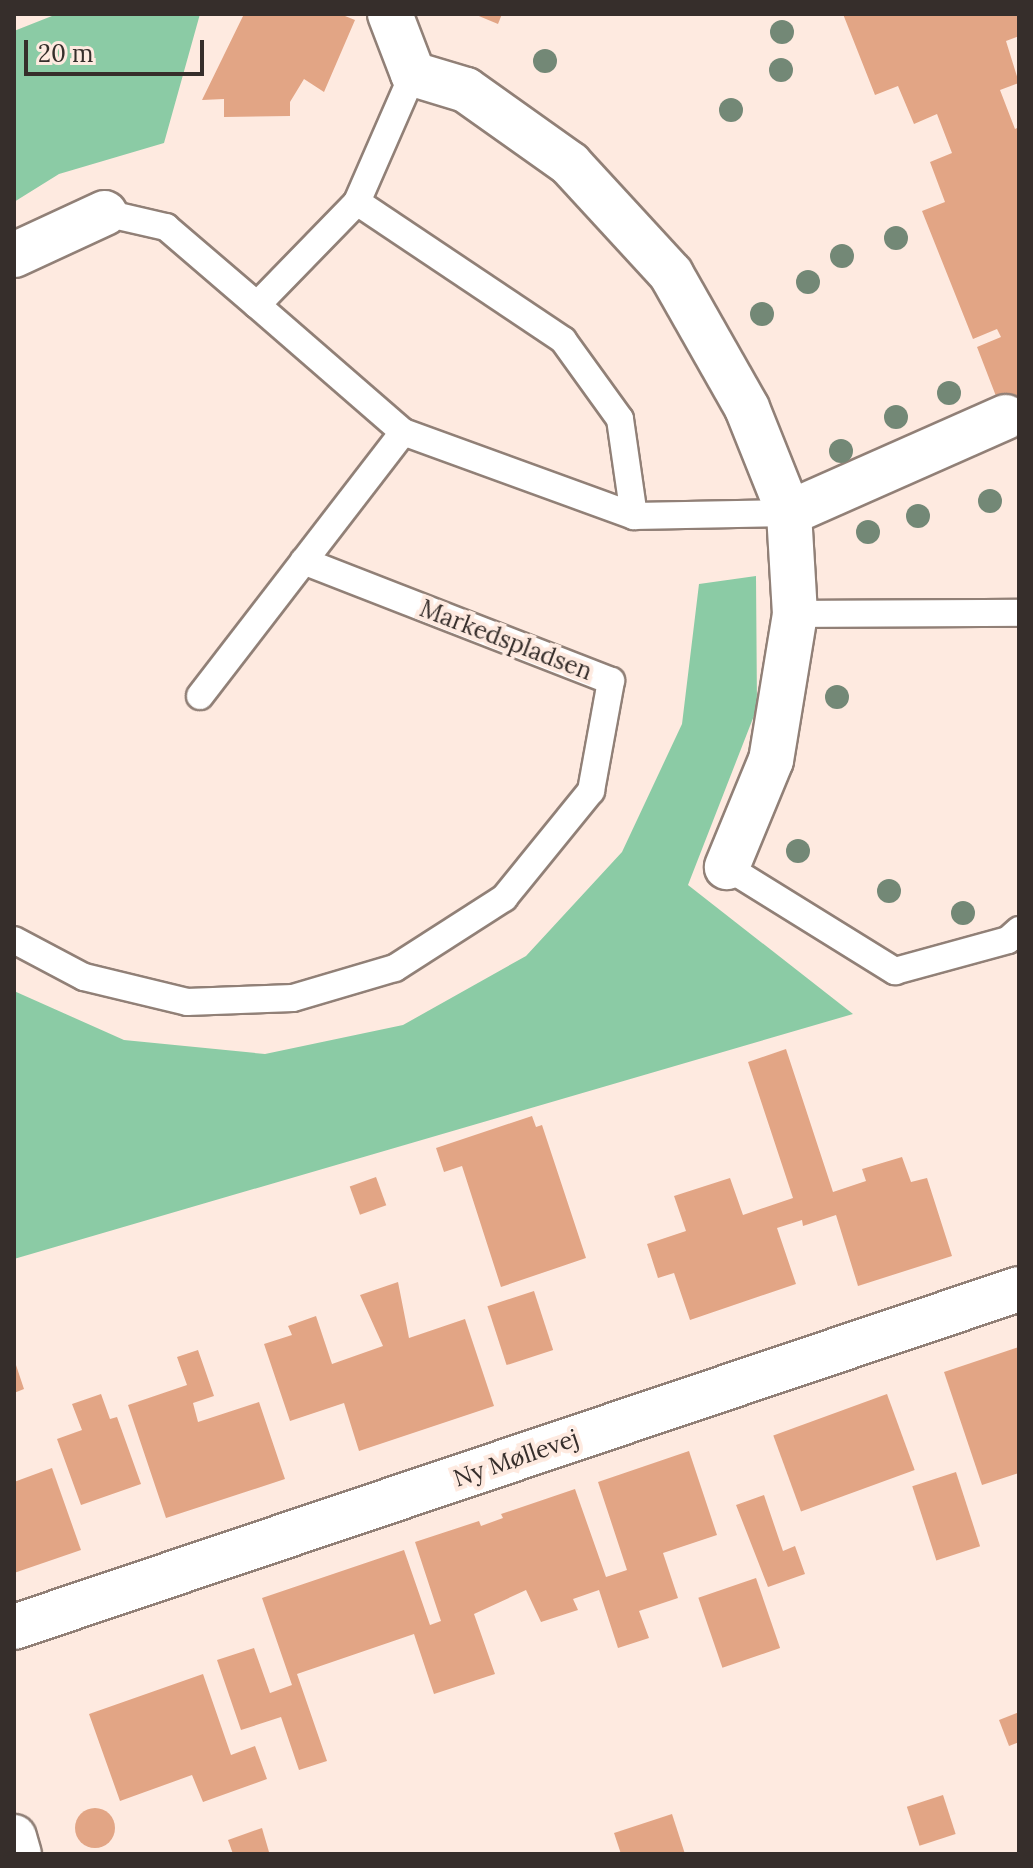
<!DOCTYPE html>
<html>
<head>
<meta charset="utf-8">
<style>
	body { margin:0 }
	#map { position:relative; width:1033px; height:1868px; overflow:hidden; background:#feeae0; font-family:Lora,serif }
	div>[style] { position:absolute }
	.forest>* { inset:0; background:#8bcba5 }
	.building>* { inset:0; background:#e2a585; transform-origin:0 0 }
	.round { border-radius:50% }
	.roads { filter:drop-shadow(2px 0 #918077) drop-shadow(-2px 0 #918077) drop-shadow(0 2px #918077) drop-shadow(0 -2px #918077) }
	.lane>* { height:26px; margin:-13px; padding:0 13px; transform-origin:13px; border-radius:13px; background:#fff }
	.street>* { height:44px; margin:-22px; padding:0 22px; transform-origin:22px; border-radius:22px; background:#fff }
	.trees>* { width:24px; height:24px; margin:-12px; border-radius:50%; background:#738876 }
	span { translate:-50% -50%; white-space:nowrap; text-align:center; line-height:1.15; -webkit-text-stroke:8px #feeae0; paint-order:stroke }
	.street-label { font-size:24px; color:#362e2b }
	.frame { position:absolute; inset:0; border:16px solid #362e2b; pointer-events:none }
	.scale { position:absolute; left:24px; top:40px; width:180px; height:36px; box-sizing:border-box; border:4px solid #362e2b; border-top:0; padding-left:10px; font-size:24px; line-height:28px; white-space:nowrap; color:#362e2b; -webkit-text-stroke:6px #feeae0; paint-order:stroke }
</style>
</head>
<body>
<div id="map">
	<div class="forest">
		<i style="clip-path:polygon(57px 14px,200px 14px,164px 143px,59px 174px,14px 202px,14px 31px)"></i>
		<i style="clip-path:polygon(756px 576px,757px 708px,688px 885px,853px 1014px,14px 1259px,14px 991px,124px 1040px,265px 1054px,403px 1025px,526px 956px,622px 852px,682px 724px,699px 584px)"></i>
	</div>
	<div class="building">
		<i style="clip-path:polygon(244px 14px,340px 14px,355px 20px,324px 92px,304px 79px,290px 102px,290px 116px,224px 117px,224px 99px,202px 100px)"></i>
		<i style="clip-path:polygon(474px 14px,502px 14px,498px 24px)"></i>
		<i style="clip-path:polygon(843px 14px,1019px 14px,1019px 36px,1006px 41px,1019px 83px,1000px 90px,1015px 129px,1019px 127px,1019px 417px,1006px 422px,977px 347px,1001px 337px,997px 329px,973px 339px,922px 211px,945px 202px,930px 162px,952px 153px,937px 114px,914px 124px,898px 86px,875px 95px)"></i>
		<i style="clip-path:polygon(786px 1049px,833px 1192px,866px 1181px,862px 1169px,902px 1157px,911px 1182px,927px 1178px,952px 1256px,858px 1286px,836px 1215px,803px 1226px,802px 1220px,777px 1228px,796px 1284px,690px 1320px,674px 1273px,658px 1278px,647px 1244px,686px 1231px,674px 1196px,730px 1178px,743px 1215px,793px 1198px,748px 1062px)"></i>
		<i style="clip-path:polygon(532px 1116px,536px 1127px,542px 1125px,586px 1258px,501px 1287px,462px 1166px,444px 1172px,436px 1148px)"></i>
		<i style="left:376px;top:1177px;width:30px;height:28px;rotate:70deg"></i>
		<i style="clip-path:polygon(398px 1282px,409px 1338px,465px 1319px,494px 1406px,359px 1451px,344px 1403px,290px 1421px,264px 1344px,292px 1335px,288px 1326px,316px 1316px,332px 1364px,383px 1346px,360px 1295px)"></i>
		<i style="left:534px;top:1291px;width:62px;height:49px;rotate:72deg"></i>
		<i style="clip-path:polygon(1019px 1347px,1019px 1473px,982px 1485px,944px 1372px)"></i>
		<i style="clip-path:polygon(198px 1350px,214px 1396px,193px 1403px,198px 1422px,259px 1402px,285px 1479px,166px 1518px,128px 1405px,187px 1385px,177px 1357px)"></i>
		<i style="clip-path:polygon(15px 1362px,24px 1389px,14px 1393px,14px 1363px)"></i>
		<i style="clip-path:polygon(101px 1394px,110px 1419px,117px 1417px,141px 1484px,81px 1505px,57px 1439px,82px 1430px,72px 1404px)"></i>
		<i style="left:887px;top:1394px;width:81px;height:121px;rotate:70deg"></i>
		<i style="clip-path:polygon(689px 1451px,717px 1535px,663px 1553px,678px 1598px,639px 1611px,649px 1638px,618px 1648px,599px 1590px,573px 1599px,578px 1610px,541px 1622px,526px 1590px,474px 1614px,495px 1674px,434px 1694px,414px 1634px,297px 1674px,327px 1761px,299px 1770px,281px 1717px,241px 1730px,217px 1660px,254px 1648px,270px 1693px,292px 1685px,262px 1598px,404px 1550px,430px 1625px,441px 1621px,415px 1542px,479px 1521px,481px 1526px,503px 1518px,501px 1514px,575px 1489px,606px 1577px,627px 1570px,598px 1482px)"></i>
		<i style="clip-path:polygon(52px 1468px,81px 1550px,14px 1573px,14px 1482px)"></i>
		<i style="left:956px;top:1472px;width:78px;height:46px;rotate:72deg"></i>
		<i style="clip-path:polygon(764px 1495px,783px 1551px,795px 1546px,805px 1574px,768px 1587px,736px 1505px)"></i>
		<i style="left:756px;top:1578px;width:74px;height:61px;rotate:71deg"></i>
		<i style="clip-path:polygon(203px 1674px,231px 1755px,255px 1746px,267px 1779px,203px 1802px,192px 1775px,120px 1801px,89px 1714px)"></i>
		<i style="clip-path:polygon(1019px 1712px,1019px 1742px,1009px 1746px,999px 1720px)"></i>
		<i style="left:943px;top:1795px;width:41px;height:38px;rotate:72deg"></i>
		<i class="round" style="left:75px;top:1808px;width:40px;height:40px"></i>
		<i style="clip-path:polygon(672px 1814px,685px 1854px,621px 1854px,614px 1833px)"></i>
		<i style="clip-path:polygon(262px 1828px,269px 1852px,233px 1854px,228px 1840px)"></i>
	</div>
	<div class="roads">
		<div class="lane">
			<i style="left:357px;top:202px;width:248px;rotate:33.8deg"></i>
			<i style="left:563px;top:340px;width:97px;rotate:54.2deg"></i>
			<i style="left:620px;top:419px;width:98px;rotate:81.8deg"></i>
			<i style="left:105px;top:213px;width:63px;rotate:12.9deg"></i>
			<i style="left:166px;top:227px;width:120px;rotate:40.6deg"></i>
			<i style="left:257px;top:305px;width:144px;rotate:-45.8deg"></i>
			<i style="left:357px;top:202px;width:140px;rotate:-66.4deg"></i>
			<i style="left:257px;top:305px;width:194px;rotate:41deg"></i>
			<i style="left:403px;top:432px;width:246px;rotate:20deg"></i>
			<i style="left:634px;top:516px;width:155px;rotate:-1.1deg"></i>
			<i style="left:795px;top:614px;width:224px;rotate:-0.3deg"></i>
			<i style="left:200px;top:696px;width:333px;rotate:-52.4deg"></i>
			<i style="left:727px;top:867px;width:198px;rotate:31.8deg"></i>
			<i style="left:895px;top:971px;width:117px;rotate:-15.3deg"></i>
			<i style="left:1008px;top:940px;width:15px;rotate:-42deg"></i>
			<i style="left:14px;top:940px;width:79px;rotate:27.9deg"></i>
			<i style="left:84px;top:977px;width:106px;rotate:13.6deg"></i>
			<i style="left:187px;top:1002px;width:106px;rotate:-2.2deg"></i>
			<i style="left:293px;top:998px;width:106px;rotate:-16.4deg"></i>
			<i style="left:395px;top:968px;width:130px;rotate:-32.7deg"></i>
			<i style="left:504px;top:898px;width:138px;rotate:-50.9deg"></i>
			<i style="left:591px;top:791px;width:112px;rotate:-79.7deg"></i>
			<i style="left:611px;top:681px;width:330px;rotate:-158.7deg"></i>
		</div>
		<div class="street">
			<i style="left:390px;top:14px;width:64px;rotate:69deg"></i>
			<i style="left:413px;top:74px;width:55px;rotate:16.8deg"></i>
			<i style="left:466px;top:90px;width:128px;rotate:35.4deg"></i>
			<i style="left:570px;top:164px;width:149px;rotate:47.4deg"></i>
			<i style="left:671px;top:274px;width:154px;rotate:60.4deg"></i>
			<i style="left:747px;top:408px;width:113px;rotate:68.2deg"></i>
			<i style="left:789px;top:513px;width:101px;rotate:86.6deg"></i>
			<i style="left:795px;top:614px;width:148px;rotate:99.3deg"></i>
			<i style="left:771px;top:760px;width:116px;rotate:112.4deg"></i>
			<i style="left:14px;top:255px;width:100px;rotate:-24.8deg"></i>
			<i style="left:789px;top:513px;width:237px;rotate:-23.9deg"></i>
			<i style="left:14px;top:1627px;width:1060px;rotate:-18.59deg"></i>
			<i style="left:14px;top:1837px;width:18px;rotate:74deg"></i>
		</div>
	</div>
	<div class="trees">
		<i style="left:782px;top:32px"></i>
		<i style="left:545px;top:61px"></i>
		<i style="left:781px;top:70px"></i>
		<i style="left:731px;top:110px"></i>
		<i style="left:896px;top:238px"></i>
		<i style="left:842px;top:256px"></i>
		<i style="left:808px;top:282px"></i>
		<i style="left:762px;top:314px"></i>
		<i style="left:949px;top:393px"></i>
		<i style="left:896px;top:417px"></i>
		<i style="left:841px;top:451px"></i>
		<i style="left:990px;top:501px"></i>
		<i style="left:918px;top:516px"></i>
		<i style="left:868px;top:532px"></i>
		<i style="left:837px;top:697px"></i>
		<i style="left:798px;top:851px"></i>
		<i style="left:889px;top:891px"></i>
		<i style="left:963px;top:913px"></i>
	</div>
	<div class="street-label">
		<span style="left:506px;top:640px;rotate:21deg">Markedspladsen</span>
		<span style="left:516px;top:1458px;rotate:-19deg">Ny Møllevej</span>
	</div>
	<div class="frame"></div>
	<div class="scale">20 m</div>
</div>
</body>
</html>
